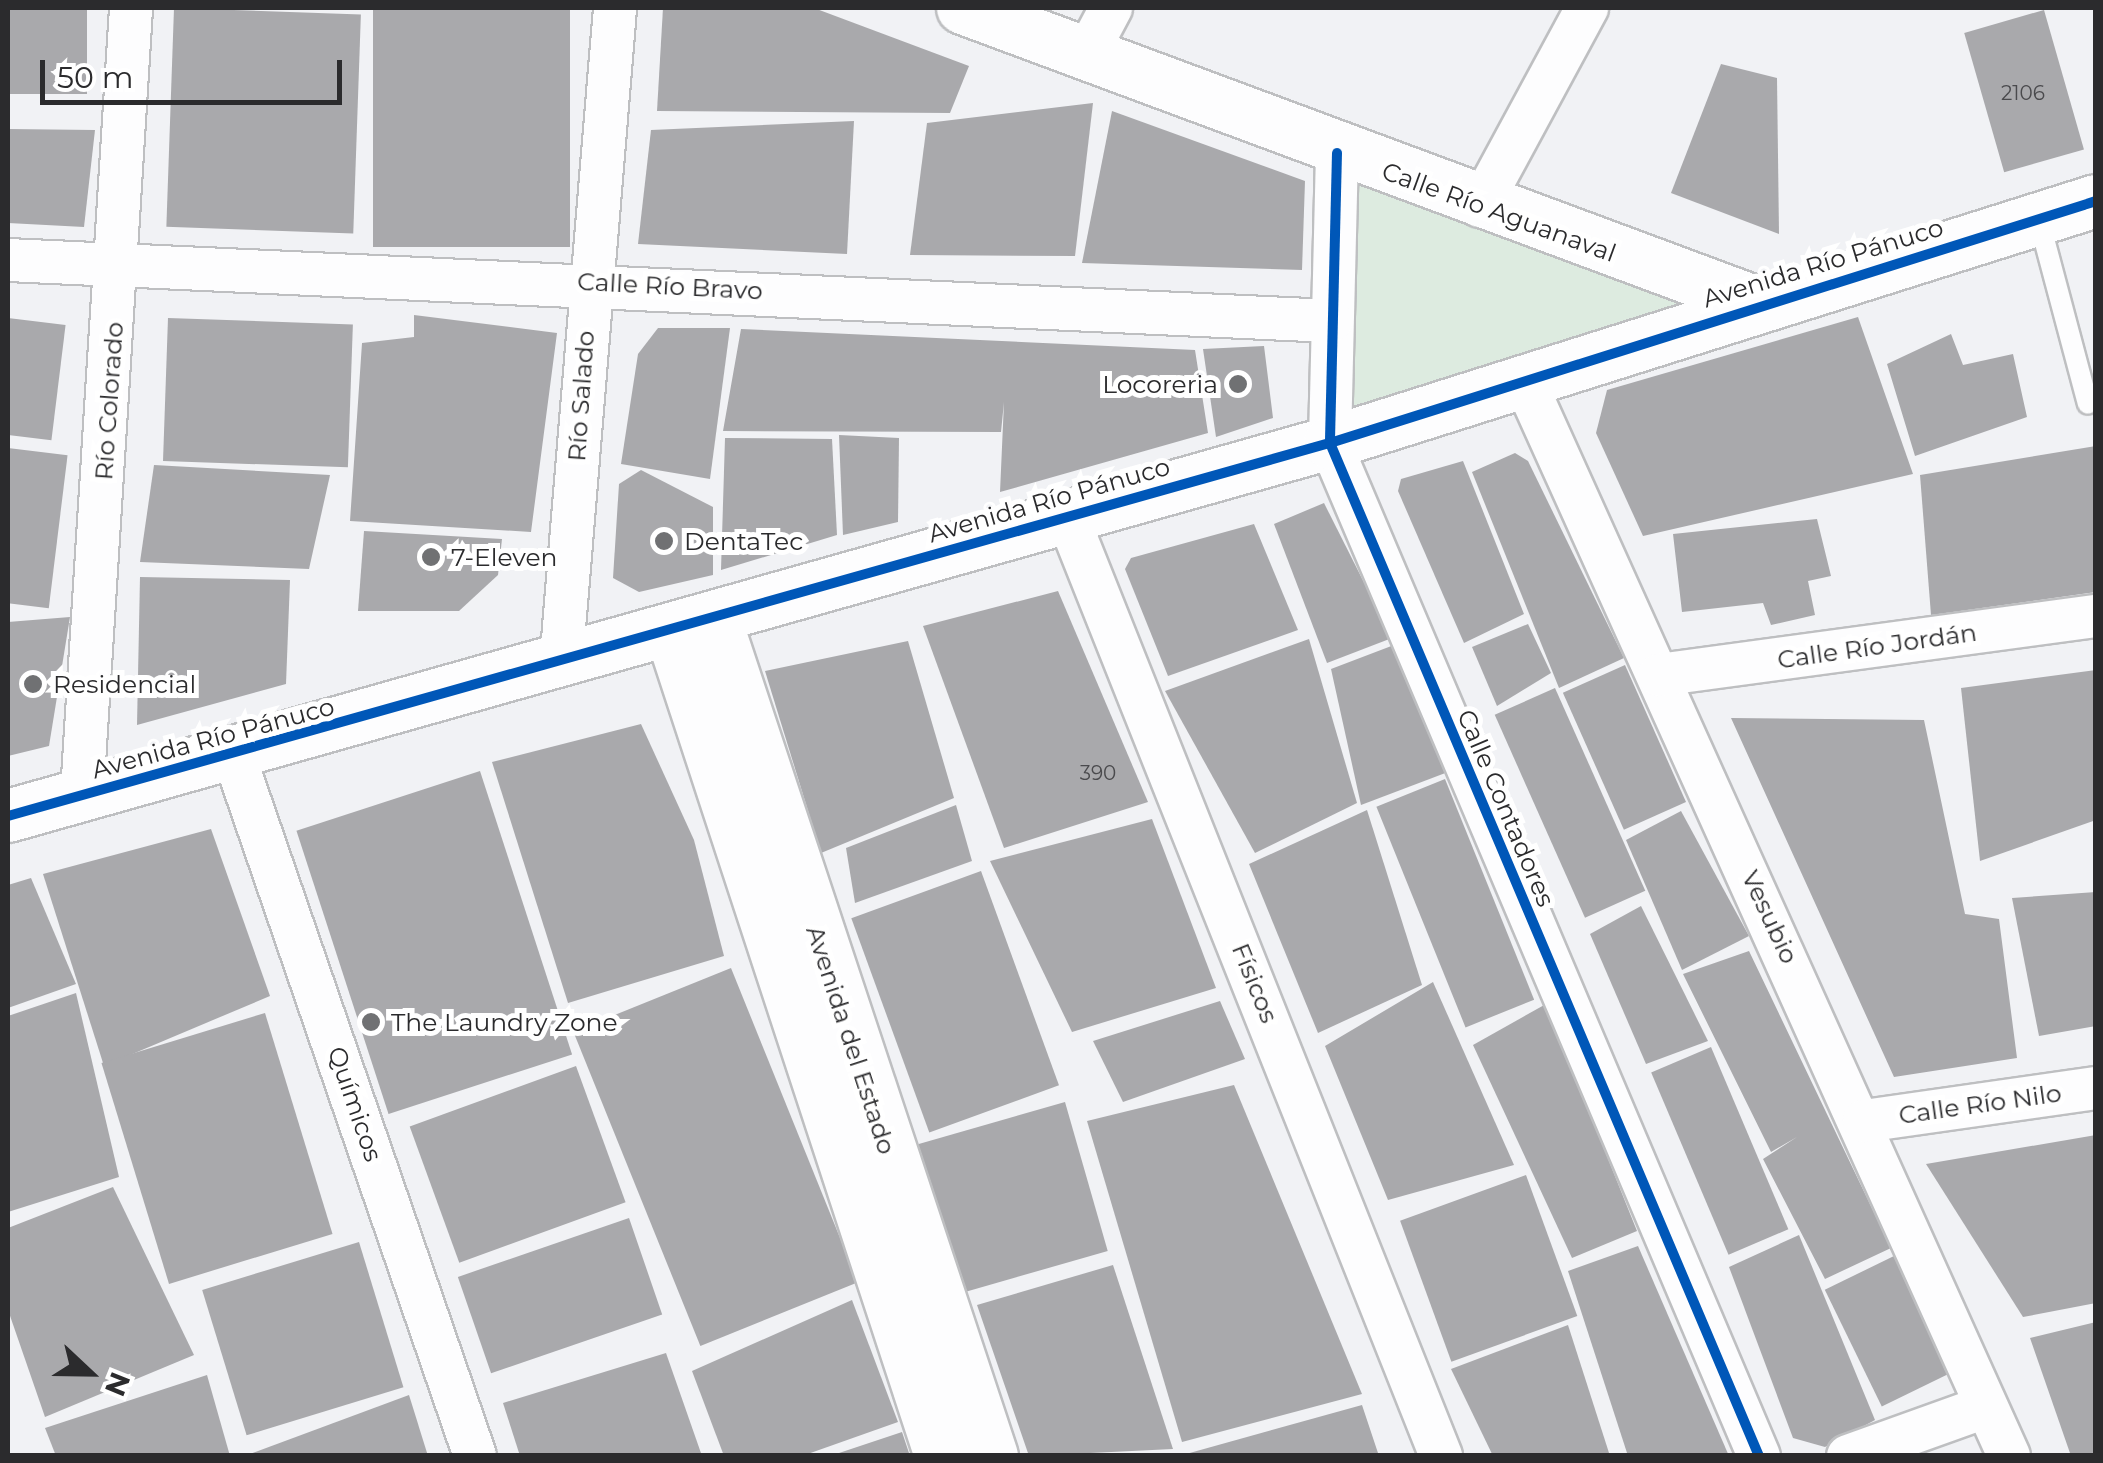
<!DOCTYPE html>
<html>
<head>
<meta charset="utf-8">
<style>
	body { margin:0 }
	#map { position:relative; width:2103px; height:1463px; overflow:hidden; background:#f1f2f5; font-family:Montserrat,sans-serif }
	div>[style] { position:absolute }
	.green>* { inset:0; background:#ddebe0 }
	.building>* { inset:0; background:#a9a9ac; transform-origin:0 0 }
	.roads { filter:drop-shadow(2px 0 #bebfc1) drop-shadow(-2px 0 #bebfc1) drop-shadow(0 2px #bebfc1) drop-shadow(0 -2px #bebfc1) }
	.service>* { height:20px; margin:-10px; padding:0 10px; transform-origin:10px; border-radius:10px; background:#fdfdfe }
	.minor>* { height:42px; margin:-21px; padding:0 21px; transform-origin:21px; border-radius:21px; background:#fdfdfe }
	.tertiary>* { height:52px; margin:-26px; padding:0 26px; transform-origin:26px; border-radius:26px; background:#fdfdfe }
	.cycleway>* { height:10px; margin:-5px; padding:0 5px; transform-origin:5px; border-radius:5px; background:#0057b8 }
	.dots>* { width:28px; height:28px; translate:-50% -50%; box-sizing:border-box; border:5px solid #fff; border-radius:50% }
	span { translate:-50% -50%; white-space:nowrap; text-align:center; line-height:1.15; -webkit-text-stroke:10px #fff; paint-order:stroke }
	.number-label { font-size:20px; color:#4a4a4d }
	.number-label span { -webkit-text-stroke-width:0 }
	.street-label { font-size:25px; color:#2b2b2d }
	.poi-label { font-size:25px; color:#2b2b2d }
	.right { translate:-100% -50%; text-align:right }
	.left { translate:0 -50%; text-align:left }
	.frame { position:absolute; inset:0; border:10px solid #2b2b2d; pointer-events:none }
	.north { position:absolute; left:40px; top:1323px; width:100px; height:100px; -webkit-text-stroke:8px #fff; paint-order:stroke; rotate:112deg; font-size:28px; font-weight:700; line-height:40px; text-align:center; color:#2b2b2d }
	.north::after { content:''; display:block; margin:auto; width:35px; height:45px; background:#2b2b2d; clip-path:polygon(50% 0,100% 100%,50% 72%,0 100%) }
	.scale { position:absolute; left:40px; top:60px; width:302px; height:45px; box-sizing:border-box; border:5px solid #2b2b2d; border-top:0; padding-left:12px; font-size:30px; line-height:35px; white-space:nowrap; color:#2b2b2d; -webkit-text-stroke:8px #fff; paint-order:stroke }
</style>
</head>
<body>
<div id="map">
	<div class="green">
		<i style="clip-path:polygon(1337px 153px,1757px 303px,1330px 443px)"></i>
	</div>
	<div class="building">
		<i style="left:8px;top:8px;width:79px;height:86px"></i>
		<i style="left:174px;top:8px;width:187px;height:219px;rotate:2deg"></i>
		<i style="left:373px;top:8px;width:197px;height:239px"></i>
		<i style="clip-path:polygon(663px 8px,814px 8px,969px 66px,950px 113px,657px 111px)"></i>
		<i style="left:2044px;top:10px;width:145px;height:83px;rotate:74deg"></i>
		<i style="clip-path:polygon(1721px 64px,1777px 78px,1779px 234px,1671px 193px)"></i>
		<i style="clip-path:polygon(1093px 103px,1075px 256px,910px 255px,927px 123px)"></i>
		<i style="clip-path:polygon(1112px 111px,1305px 181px,1302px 270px,1082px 263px)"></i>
		<i style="clip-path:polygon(854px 121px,847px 254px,638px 244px,651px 130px)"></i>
		<i style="clip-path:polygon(8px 129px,95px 130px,84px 227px,8px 223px)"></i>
		<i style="clip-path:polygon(414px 315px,557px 333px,531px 532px,350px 521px,362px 343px,414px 337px)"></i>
		<i style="clip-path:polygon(1858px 317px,1913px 474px,1643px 536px,1596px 433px,1607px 390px)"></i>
		<i style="left:8px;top:318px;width:58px;height:116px;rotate:7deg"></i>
		<i style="left:168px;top:318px;width:185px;height:143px;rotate:2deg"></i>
		<i style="clip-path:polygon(658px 328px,730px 328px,710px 479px,621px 464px,638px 354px)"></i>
		<i style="clip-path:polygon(741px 329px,1195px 350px,1208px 433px,1000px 492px,1004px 402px,1001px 432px,723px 431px)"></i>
		<i style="clip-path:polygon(1951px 334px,1963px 365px,2013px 354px,2027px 417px,1915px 456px,1887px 364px)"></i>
		<i style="clip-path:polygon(1264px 346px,1273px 418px,1216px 437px,1203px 349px)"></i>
		<i style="clip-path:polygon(839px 435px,899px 438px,898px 522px,843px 535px)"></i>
		<i style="clip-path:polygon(725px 438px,832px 439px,837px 535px,721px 570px)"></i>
		<i style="clip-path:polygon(2096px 446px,2096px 592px,1931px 615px,1920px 475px)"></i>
		<i style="left:8px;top:448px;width:60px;height:154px;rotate:7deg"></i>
		<i style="clip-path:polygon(1515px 453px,1528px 461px,1624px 658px,1559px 688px,1472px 472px)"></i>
		<i style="clip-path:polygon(1463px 461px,1524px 614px,1464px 643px,1398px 491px,1401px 479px)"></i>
		<i style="clip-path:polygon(154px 465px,330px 475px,309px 569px,140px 562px)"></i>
		<i style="clip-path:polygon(641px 470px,713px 507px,713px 575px,639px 592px,613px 578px,619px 484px)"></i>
		<i style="clip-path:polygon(1324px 503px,1392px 638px,1327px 663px,1274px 524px)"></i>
		<i style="clip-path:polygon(1817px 519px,1831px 576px,1808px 581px,1815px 615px,1771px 625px,1763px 603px,1682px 612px,1673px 534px)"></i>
		<i style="clip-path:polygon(1254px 524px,1298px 630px,1168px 676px,1125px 569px,1131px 558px)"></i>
		<i style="clip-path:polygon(364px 531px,502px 539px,498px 575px,459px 611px,358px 611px)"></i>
		<i style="clip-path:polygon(140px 577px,290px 580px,286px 684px,137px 725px)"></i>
		<i style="clip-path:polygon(1058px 591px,1148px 802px,1004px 848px,923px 626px)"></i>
		<i style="clip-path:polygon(70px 617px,49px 746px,8px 756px,8px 622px)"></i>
		<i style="clip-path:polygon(1528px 624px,1551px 673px,1497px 706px,1472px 647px)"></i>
		<i style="clip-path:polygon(1309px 639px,1357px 803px,1255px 853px,1165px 691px)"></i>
		<i style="clip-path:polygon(908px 641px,954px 798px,821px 853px,765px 671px)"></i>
		<i style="clip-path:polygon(1394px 645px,1448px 772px,1361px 805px,1331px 669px)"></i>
		<i style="left:1625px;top:665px;width:150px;height:68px;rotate:66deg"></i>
		<i style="clip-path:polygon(2096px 670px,2096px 820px,1980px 861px,1961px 688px)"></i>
		<i style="left:1555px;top:688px;width:222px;height:66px;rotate:66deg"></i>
		<i style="clip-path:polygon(1731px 718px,1924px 720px,1965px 914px,1999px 919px,2017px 1058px,1894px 1077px)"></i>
		<i style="clip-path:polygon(641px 724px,694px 840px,724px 956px,568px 1003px,492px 762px)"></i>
		<i style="left:480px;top:771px;width:298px;height:193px;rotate:72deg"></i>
		<i style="left:1445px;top:779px;width:238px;height:74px;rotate:68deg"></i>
		<i style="clip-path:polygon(956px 805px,972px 861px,855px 903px,846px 848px)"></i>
		<i style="clip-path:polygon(1367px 810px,1422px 985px,1318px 1033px,1249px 864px)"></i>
		<i style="clip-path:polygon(1681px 811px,1749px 936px,1682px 970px,1626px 840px)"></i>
		<i style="clip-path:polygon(1152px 819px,1216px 988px,1072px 1032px,990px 861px)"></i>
		<i style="clip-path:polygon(211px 829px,270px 996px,104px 1066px,43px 874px)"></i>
		<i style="left:981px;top:871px;width:228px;height:138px;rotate:70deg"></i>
		<i style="clip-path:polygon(31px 878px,76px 984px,8px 1008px,8px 885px)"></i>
		<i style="clip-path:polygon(2096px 892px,2096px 1026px,2039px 1036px,2012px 898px)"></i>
		<i style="clip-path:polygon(1641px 906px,1708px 1041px,1646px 1064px,1590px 934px)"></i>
		<i style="clip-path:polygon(1749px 951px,1891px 1248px,1825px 1279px,1763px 1159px,1797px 1137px,1771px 1152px,1683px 974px)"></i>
		<i style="left:731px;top:968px;width:339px;height:170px;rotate:68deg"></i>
		<i style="clip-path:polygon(1433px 982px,1514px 1165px,1388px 1200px,1325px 1046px)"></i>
		<i style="clip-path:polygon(76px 993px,119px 1177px,8px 1212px,8px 1016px)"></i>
		<i style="clip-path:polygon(1220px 1001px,1245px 1059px,1123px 1102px,1093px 1041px)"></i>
		<i style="clip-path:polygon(1546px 1004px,1637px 1231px,1572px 1258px,1473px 1045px)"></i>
		<i style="left:265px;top:1013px;width:231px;height:171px;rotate:73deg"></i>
		<i style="left:1711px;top:1047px;width:198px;height:65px;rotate:67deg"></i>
		<i style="left:576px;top:1066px;width:145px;height:177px;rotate:70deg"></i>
		<i style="clip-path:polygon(1234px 1085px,1362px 1394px,1182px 1442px,1087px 1121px)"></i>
		<i style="left:1065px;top:1102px;width:155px;height:153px;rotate:74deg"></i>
		<i style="clip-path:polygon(2096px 1135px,2096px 1303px,2023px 1317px,1926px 1164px)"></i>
		<i style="left:1526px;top:1175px;width:150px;height:134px;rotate:70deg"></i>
		<i style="clip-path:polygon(113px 1187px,194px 1355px,45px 1417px,8px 1310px,8px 1228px)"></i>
		<i style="left:629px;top:1218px;width:102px;height:181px;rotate:71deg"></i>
		<i style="clip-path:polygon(1799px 1235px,1875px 1420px,1825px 1447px,1793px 1438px,1729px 1267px)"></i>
		<i style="left:359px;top:1242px;width:152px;height:164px;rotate:73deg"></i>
		<i style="clip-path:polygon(1638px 1246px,1729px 1456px,1628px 1456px,1568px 1271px)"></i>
		<i style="left:1894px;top:1256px;width:130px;height:77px;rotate:64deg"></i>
		<i style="clip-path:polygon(1113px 1265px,1173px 1449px,1029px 1456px,977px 1305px)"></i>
		<i style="clip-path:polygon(852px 1300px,898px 1422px,802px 1456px,724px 1456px,692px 1371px)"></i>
		<i style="clip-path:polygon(2096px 1322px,2096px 1456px,2071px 1456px,2030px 1338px)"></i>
		<i style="clip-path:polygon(1568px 1325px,1610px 1456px,1493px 1456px,1451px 1369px)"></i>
		<i style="clip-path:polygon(666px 1353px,702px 1456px,520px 1456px,503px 1403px)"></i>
		<i style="clip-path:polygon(207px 1375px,230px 1456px,56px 1456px,45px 1428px)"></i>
		<i style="clip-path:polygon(409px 1395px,428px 1456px,247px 1456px,247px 1455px)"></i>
		<i style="clip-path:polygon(1362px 1405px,1379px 1456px,1187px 1456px,1186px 1454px)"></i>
		<i style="clip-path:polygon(902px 1432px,910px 1456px,833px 1456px,833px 1455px)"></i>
	</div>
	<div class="roads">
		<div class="service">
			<i style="left:2039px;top:220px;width:190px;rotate:75.1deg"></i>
		</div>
		<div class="minor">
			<i style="left:1086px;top:55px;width:53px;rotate:-62deg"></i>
			<i style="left:1337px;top:153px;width:290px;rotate:91.4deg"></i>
			<i style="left:1330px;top:443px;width:1100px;rotate:67.05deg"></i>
			<i style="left:1480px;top:206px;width:225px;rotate:-61.6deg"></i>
			<i style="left:8px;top:260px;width:1325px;rotate:2.64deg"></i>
			<i style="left:1525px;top:382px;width:1178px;rotate:65.74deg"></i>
			<i style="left:1066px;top:513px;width:1015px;rotate:68.31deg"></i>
			<i style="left:561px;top:664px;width:658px;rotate:-85.29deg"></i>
			<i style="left:1659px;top:675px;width:441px;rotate:-7.7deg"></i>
			<i style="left:233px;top:753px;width:743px;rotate:71deg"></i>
			<i style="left:82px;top:794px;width:788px;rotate:-86.43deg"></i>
			<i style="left:1864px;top:1121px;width:234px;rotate:-8.1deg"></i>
			<i style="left:1848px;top:1456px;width:145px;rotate:-19.7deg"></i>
		</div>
		<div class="tertiary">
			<i style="left:963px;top:8px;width:847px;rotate:20.38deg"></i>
			<i style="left:716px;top:622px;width:878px;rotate:71.69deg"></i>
			<i style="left:672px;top:634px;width:865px;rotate:71.88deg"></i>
			<i style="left:8px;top:816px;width:1374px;rotate:-15.76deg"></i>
			<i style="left:1330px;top:443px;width:803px;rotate:-17.53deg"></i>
		</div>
	</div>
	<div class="cycleway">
		<i style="left:1337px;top:153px;width:290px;rotate:91.4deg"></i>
		<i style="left:1330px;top:443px;width:1100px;rotate:67.05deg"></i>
		<i style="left:8px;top:816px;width:1374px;rotate:-15.76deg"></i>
		<i style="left:1330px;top:443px;width:803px;rotate:-17.53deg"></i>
	</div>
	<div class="dots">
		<i style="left:1238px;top:384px;background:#707173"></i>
		<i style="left:664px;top:541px;background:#707173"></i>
		<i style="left:431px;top:557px;background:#707173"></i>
		<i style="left:33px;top:684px;background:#707173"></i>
		<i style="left:371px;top:1022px;background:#707173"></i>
	</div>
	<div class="number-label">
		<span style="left:2023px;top:93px">2106</span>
		<span style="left:1098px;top:773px">390</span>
	</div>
	<div class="street-label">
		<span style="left:1499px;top:212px;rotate:20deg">Calle Río Aguanaval</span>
		<span style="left:1823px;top:263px;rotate:-17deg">Avenida Río Pánuco</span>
		<span style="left:670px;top:286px;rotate:3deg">Calle Río Bravo</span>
		<span style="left:581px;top:396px;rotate:-86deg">Río Salado</span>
		<span style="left:109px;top:401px;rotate:-86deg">Río Colorado</span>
		<span style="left:1049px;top:500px;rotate:-16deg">Avenida Río Pánuco</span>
		<span style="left:1877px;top:646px;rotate:-8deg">Calle Río Jordán</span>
		<span style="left:213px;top:738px;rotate:-15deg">Avenida Río Pánuco</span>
		<span style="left:1506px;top:808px;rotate:67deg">Calle Contadores</span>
		<span style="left:1770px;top:917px;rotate:65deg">Vesubio</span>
		<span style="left:1255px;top:983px;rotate:68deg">Físicos</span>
		<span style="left:851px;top:1040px;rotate:72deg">Avenida del Estado</span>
		<span style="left:355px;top:1104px;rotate:71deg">Químicos</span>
		<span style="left:1980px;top:1104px;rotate:-8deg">Calle Río Nilo</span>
	</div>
	<div class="poi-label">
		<span class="right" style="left:1218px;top:384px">Locoreria</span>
		<span class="left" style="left:684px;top:541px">DentaTec</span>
		<span class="left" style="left:451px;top:557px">7-Eleven</span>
		<span class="left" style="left:53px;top:684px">Residencial</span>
		<span class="left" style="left:391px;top:1022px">The Laundry Zone</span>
	</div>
	<div class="frame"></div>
	<div class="north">N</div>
	<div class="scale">50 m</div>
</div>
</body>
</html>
